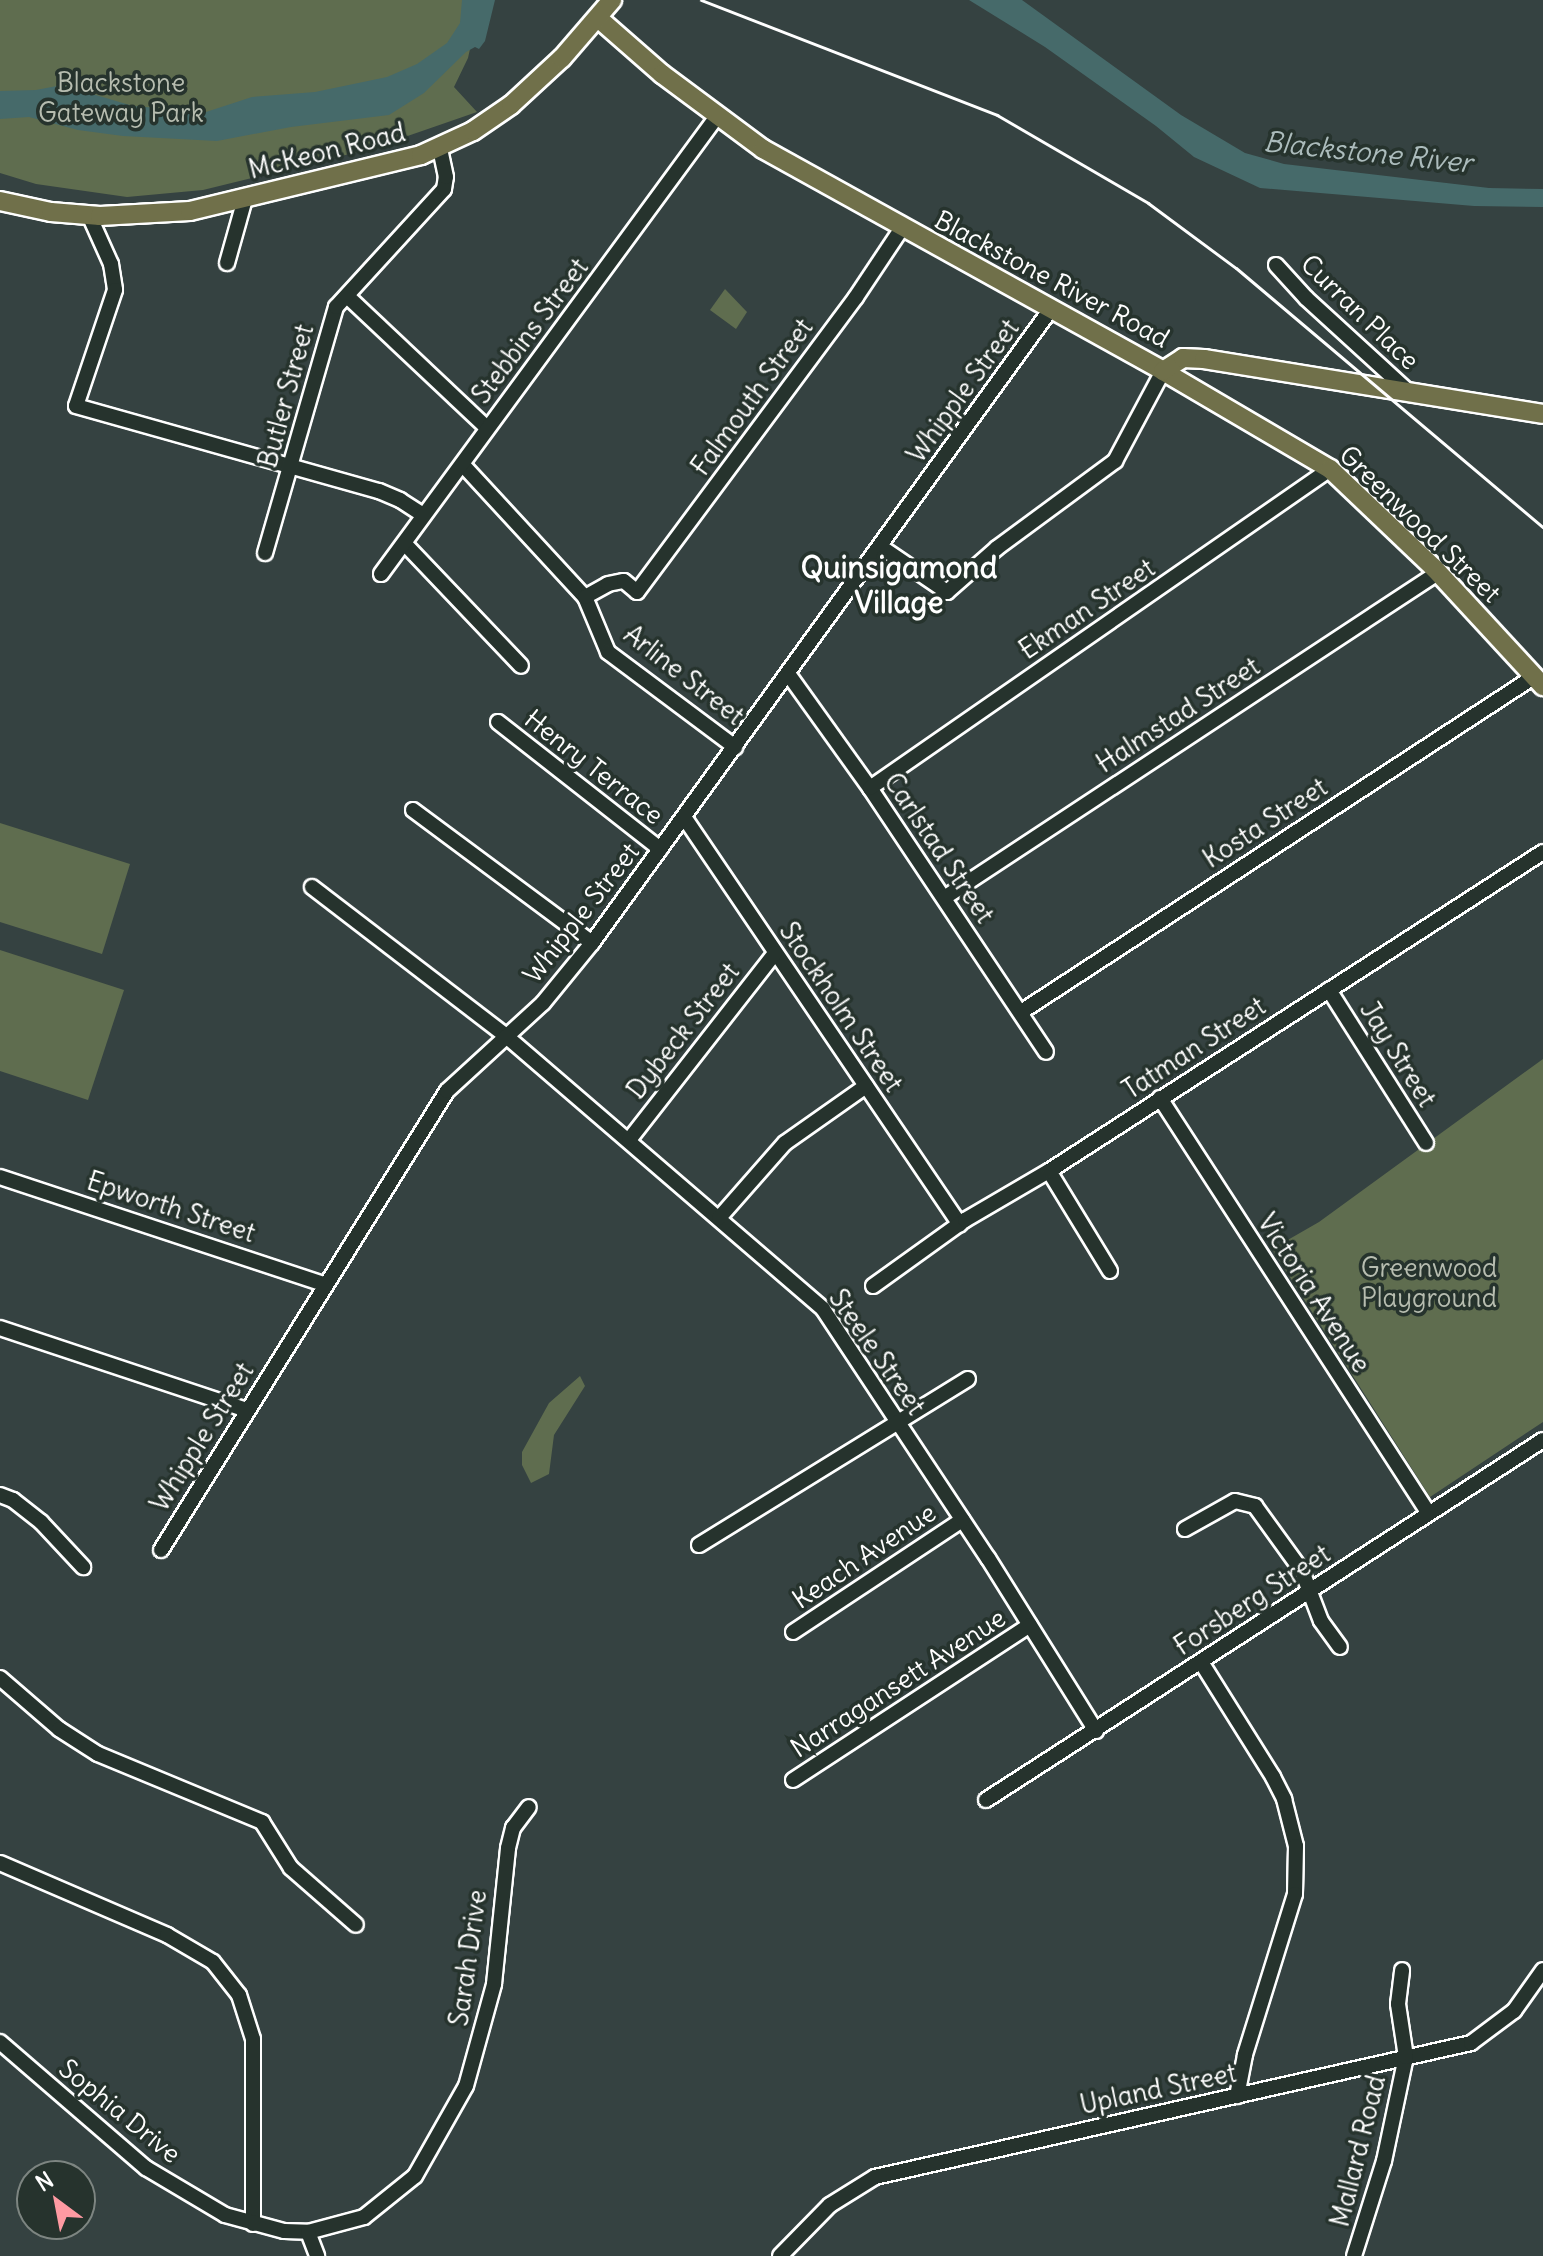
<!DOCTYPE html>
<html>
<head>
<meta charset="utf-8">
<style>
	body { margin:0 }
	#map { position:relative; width:1543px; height:2256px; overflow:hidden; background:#354241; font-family:Delius,sans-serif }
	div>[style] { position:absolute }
	.green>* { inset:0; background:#5f6d4f }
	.water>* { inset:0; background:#466a6a }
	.roads { filter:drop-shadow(2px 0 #fff) drop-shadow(-2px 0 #fff) drop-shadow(0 2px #fff) drop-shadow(0 -2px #fff) }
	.minor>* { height:14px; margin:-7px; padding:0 7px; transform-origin:7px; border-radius:7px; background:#26332d }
	.major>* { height:18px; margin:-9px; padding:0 9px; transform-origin:9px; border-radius:9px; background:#70704a }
	.rail>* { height:3px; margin:-1.5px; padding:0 1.5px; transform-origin:1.5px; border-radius:1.5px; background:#fff }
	span { translate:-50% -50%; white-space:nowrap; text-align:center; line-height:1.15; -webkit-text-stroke:7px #26332d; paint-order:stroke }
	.park-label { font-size:26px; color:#b7bdb0 }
	.street-label { font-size:26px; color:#fff }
	.water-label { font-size:28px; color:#acbcbc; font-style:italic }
	.quarter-label { font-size:30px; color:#fff; font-weight:700 }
	.north { position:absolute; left:16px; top:2160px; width:80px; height:80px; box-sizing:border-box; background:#26332d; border:2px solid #7d8581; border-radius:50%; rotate:328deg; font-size:22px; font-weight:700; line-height:32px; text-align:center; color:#fff }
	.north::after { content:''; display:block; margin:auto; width:28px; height:36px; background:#ff9aa2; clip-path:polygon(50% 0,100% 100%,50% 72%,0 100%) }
</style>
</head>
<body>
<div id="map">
	<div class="green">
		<i style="clip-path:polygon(0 0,481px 0,468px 58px,454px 87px,477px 112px,370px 149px,203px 190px,127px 197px,36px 184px,0 173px)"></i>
		<i style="clip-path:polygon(725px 289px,747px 312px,736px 329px,710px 310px)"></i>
		<i style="clip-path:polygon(0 823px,130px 864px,102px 954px,0 922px)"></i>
		<i style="clip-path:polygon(0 950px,124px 990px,88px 1100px,0 1071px)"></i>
		<i style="clip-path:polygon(1543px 1059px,1543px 1422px,1430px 1497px,1272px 1249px,1319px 1222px)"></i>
		<i style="clip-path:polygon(580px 1376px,585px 1386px,554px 1435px,549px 1474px,531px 1483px,522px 1465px,522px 1452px,549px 1403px)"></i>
	</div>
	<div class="water">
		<i style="clip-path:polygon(462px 0,495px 0,485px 41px,479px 49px,475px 47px,466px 52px,424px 93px,389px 115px,291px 127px,217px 141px,123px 136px,78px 130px,29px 117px,0 119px,0 91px,36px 90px,62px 85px,133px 106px,206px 112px,252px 97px,315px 92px,387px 77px,417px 64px,447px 43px,460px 23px)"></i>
		<i style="clip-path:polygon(969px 0,1022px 0,1181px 115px,1245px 153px,1284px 164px,1489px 188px,1543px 189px,1543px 207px,1474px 206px,1260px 188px,1194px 157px,1156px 126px,1045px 47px)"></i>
	</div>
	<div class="roads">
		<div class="minor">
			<i style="left:89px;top:215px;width:54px;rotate:65.8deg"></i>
			<i style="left:111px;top:264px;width:26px;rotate:81deg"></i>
			<i style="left:115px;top:290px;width:122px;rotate:108.6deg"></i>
			<i style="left:76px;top:406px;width:315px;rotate:15.7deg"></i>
			<i style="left:379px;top:491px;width:23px;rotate:23deg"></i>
			<i style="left:400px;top:500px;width:27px;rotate:33deg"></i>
			<i style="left:227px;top:263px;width:66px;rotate:-74.3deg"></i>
			<i style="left:1276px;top:265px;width:45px;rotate:47.7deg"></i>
			<i style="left:1306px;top:298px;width:141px;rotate:42.4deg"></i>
			<i style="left:347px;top:296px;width:192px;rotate:43.3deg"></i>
			<i style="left:463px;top:465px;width:180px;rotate:47.3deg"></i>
			<i style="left:585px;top:597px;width:60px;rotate:67.3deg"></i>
			<i style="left:608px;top:652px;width:159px;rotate:36.8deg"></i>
			<i style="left:405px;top:544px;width:168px;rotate:46.4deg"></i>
			<i style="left:881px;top:547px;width:80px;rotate:34.3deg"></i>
			<i style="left:947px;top:592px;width:67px;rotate:-41.3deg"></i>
			<i style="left:997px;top:548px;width:147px;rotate:-36.4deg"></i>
			<i style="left:1115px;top:461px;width:102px;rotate:-61.9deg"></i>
			<i style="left:265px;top:553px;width:256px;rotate:-73.9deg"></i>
			<i style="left:336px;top:307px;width:160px;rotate:-47.5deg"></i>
			<i style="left:444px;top:189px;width:12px;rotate:-81deg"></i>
			<i style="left:446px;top:177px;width:30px;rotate:-102deg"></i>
			<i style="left:381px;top:574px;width:569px;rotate:-53.71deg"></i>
			<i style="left:585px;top:597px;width:26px;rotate:-29deg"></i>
			<i style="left:608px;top:584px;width:16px;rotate:-11deg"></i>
			<i style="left:624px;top:581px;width:17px;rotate:40deg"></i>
			<i style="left:637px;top:592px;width:367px;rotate:-53.4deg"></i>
			<i style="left:856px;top:297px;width:83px;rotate:-56.3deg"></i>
			<i style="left:789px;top:675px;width:139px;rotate:54.4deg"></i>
			<i style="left:870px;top:788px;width:317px;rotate:56.3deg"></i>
			<i style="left:498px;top:722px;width:206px;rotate:38.1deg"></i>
			<i style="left:870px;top:788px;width:560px;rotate:-34.74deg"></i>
			<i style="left:413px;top:810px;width:223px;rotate:36.6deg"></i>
			<i style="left:684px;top:817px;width:492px;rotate:55.9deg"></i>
			<i style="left:312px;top:887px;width:245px;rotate:37.5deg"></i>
			<i style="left:506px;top:1036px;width:418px;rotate:40.7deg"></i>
			<i style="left:823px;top:1309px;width:299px;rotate:56.5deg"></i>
			<i style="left:988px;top:1558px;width:204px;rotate:58deg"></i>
			<i style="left:944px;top:898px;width:593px;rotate:-33.37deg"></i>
			<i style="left:1329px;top:990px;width:181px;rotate:57.6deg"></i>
			<i style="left:1021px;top:1012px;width:614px;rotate:-33.17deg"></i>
			<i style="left:1160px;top:1098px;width:494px;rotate:57.1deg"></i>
			<i style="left:629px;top:1140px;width:237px;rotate:-52deg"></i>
			<i style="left:1049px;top:1171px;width:117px;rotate:58.6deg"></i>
			<i style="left:0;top:1177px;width:343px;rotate:18.3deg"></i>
			<i style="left:719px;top:1218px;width:100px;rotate:-48.7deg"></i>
			<i style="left:785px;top:1143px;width:99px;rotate:-35.1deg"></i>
			<i style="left:873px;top:1286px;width:113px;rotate:-35.7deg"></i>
			<i style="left:965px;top:1220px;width:97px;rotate:-30.3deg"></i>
			<i style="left:1049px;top:1171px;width:588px;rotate:-32.85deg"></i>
			<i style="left:0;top:1328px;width:259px;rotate:18.4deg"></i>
			<i style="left:0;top:1495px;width:14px;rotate:21deg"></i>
			<i style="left:13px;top:1500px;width:36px;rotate:38deg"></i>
			<i style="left:41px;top:1522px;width:62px;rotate:47deg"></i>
			<i style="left:1185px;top:1529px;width:57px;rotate:-29.2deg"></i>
			<i style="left:1235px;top:1501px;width:21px;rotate:14deg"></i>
			<i style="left:1255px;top:1506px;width:80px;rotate:54.1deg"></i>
			<i style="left:1302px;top:1571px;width:53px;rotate:69.2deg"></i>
			<i style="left:1321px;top:1621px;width:32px;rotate:54deg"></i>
			<i style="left:699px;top:1545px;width:316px;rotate:-31.7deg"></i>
			<i style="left:161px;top:1550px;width:541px;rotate:-58.07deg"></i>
			<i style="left:447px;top:1091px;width:130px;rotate:-42.5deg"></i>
			<i style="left:543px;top:1003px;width:77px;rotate:-50.8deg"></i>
			<i style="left:592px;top:943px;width:783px;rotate:-54.1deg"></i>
			<i style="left:793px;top:1632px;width:203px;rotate:-33.5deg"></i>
			<i style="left:1201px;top:1662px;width:136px;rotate:57.9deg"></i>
			<i style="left:1273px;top:1777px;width:25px;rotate:63deg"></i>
			<i style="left:1284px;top:1799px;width:49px;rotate:75.7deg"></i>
			<i style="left:1296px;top:1846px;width:48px;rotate:91.2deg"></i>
			<i style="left:1295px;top:1894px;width:169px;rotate:107.3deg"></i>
			<i style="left:1245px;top:2055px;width:42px;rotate:101deg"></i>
			<i style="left:0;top:1678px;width:78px;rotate:40.8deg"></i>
			<i style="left:59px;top:1729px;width:46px;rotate:32.7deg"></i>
			<i style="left:98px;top:1754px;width:178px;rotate:22.5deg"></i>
			<i style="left:262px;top:1822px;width:54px;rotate:57.8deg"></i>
			<i style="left:291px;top:1868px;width:86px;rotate:41.2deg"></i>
			<i style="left:793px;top:1780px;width:283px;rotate:-33.2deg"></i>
			<i style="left:986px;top:1800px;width:663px;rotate:-32.88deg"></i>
			<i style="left:0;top:1863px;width:182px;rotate:23.3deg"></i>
			<i style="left:167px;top:1935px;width:53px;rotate:30.4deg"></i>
			<i style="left:213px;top:1962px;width:42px;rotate:51.8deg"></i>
			<i style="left:239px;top:1995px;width:46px;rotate:72.3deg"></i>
			<i style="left:253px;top:2039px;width:185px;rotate:90deg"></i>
			<i style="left:0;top:2042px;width:193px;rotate:40.8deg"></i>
			<i style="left:146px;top:2168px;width:92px;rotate:30.7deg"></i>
			<i style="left:225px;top:2215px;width:61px;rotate:15.2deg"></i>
			<i style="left:284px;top:2231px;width:24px;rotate:2deg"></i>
			<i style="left:308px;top:2232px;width:58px;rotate:-15deg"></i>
			<i style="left:364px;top:2217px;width:65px;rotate:-38.8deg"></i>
			<i style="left:415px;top:2176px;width:103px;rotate:-60.5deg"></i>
			<i style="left:466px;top:2086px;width:106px;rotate:-74.6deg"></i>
			<i style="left:494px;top:1984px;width:137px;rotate:-84.1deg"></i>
			<i style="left:508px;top:1848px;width:21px;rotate:-76deg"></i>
			<i style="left:513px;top:1828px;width:26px;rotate:-53deg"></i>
			<i style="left:308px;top:2232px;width:26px;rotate:69deg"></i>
			<i style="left:780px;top:2256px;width:71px;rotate:-45.6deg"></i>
			<i style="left:830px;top:2205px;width:53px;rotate:-31.9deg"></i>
			<i style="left:875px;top:2177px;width:611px;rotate:-12.67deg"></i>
			<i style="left:1471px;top:2043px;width:54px;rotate:-36.7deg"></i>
			<i style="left:1514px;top:2011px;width:50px;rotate:-54.7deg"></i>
			<i style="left:1354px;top:2256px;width:100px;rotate:-72.5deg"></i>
			<i style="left:1384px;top:2161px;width:106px;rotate:-78.1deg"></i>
			<i style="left:1406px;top:2057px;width:54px;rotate:-98.6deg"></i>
			<i style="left:1398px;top:2004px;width:34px;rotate:-83deg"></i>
		</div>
		<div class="major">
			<i style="left:598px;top:18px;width:85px;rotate:41.2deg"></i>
			<i style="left:662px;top:74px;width:126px;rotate:36.6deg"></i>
			<i style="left:763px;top:149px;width:457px;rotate:29deg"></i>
			<i style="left:1163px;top:371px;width:194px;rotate:30.4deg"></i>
			<i style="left:1330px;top:469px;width:144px;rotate:43.6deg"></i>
			<i style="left:1434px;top:568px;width:161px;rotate:47.3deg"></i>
			<i style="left:0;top:201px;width:52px;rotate:12.2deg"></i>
			<i style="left:51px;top:212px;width:49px;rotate:4.7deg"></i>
			<i style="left:100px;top:216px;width:90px;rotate:-3.2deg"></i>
			<i style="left:190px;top:211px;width:238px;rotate:-13.6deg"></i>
			<i style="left:421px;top:155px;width:57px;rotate:-24.8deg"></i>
			<i style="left:473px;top:131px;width:46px;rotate:-34.4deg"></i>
			<i style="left:511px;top:105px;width:69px;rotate:-42.7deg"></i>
			<i style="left:562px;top:58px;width:77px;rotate:-49.2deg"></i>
			<i style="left:1163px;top:371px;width:24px;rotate:-33deg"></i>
			<i style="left:1183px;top:358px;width:21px;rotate:3deg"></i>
			<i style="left:1204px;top:359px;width:343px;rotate:9.2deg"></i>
		</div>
	</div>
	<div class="rail">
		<i style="left:701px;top:0;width:318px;rotate:21.2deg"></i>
		<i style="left:997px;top:115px;width:175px;rotate:30.2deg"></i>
		<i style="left:1148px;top:203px;width:109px;rotate:36.5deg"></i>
		<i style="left:1236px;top:268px;width:402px;rotate:40.2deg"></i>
	</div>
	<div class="park-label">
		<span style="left:121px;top:98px">Blackstone<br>Gateway Park</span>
		<span style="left:1429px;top:1283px">Greenwood<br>Playground</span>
	</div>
	<div class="street-label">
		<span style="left:327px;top:151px;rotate:-14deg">McKeon Road</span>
		<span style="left:1052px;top:279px;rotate:28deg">Blackstone River Road</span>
		<span style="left:1360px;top:312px;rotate:44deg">Curran Place</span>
		<span style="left:530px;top:331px;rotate:-53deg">Stebbins Street</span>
		<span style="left:963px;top:391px;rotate:-54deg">Whipple Street</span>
		<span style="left:286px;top:396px;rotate:-75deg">Butler Street</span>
		<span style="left:752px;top:397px;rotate:-54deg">Falmouth Street</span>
		<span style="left:1420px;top:524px;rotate:44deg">Greenwood Street</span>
		<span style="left:1087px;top:609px;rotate:-34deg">Ekman Street</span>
		<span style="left:684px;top:675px;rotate:38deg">Arline Street</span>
		<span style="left:1178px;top:715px;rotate:-33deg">Halmstad Street</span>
		<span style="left:594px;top:767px;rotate:38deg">Henry Terrace</span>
		<span style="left:1265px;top:823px;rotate:-33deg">Kosta Street</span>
		<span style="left:939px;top:848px;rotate:56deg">Carlstad Street</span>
		<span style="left:581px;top:913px;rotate:-52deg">Whipple Street</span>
		<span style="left:841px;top:1007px;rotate:56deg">Stockholm Street</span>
		<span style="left:683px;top:1031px;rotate:-52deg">Dybeck Street</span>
		<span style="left:1194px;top:1048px;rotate:-33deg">Tatman Street</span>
		<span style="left:1398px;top:1054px;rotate:58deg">Jay Street</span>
		<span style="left:171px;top:1207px;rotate:18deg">Epworth Street</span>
		<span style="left:1314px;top:1293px;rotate:57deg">Victoria Avenue</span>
		<span style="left:877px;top:1352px;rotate:55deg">Steele Street</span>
		<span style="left:202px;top:1437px;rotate:-58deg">Whipple Street</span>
		<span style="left:864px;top:1556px;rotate:-34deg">Keach Avenue</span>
		<span style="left:1252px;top:1600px;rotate:-33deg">Forsberg Street</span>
		<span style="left:898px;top:1683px;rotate:-33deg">Narragansett Avenue</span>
		<span style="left:468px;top:1958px;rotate:-82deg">Sarah Drive</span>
		<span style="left:1158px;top:2089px;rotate:-12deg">Upland Street</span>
		<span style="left:120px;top:2111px;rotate:39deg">Sophia Drive</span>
		<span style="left:1358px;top:2151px;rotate:-76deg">Mallard Road</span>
	</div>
	<div class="water-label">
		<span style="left:1368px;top:152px;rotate:6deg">Blackstone River</span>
	</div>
	<div class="quarter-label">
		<span style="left:899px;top:584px">Quinsigamond<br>Village</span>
	</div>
	<div class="north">N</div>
</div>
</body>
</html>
